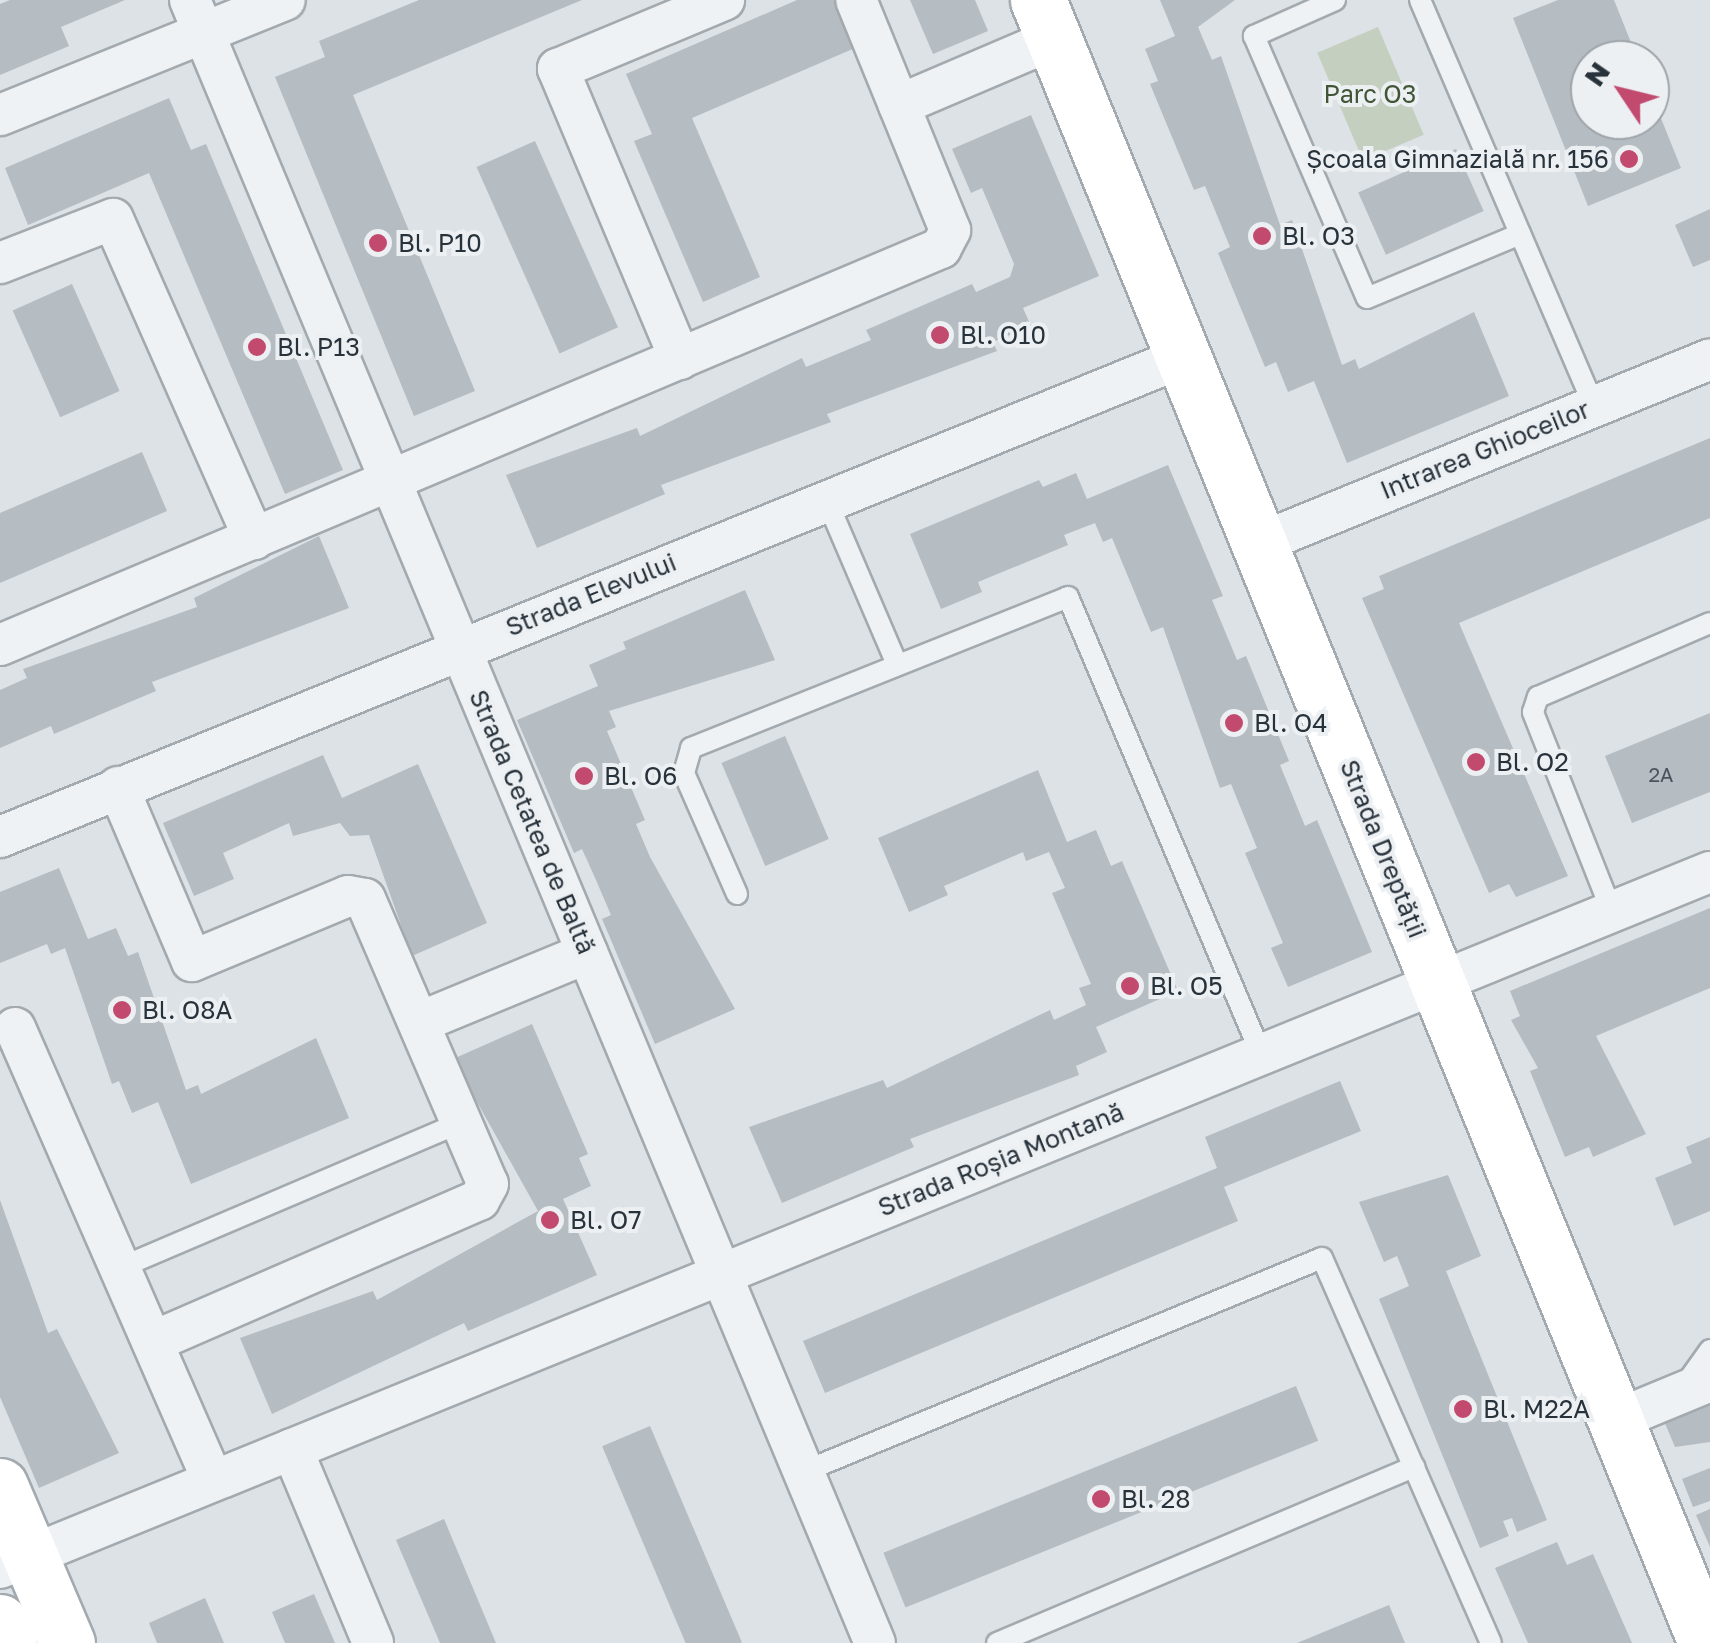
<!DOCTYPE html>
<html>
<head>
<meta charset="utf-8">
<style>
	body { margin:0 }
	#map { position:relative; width:1710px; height:1643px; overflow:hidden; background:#dde2e6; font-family:"Golos Text",sans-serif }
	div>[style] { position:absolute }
	.green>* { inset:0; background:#c5cfbf; transform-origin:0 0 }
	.building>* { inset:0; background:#b5bcc2; transform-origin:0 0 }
	.roads { filter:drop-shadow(2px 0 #a3aaaf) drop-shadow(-2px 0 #a3aaaf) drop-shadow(0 2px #a3aaaf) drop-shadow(0 -2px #a3aaaf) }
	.lane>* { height:20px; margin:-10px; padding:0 10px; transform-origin:10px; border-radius:10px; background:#eff2f4 }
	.street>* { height:40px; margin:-20px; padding:0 20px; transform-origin:20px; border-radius:20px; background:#eff2f4 }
	.secondary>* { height:55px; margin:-27.5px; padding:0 27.5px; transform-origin:27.5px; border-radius:27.5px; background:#fff }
	.dots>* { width:28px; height:28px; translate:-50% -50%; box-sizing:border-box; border:5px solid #ecf0f3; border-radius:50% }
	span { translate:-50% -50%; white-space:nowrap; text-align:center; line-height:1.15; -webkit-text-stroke:8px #ecf0f3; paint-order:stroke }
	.number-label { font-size:20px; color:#4b545d }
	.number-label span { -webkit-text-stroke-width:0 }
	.park-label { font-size:25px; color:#415536 }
	.poi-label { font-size:25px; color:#28323b }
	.right { translate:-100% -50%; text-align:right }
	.left { translate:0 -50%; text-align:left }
	.street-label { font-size:25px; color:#28323b }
	.north { position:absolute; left:1570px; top:40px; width:100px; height:100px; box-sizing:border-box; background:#ecf0f3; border:2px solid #9ea4a9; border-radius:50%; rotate:305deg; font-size:28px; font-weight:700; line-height:40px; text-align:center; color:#28323b }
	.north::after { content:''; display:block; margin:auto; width:35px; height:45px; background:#c24a6e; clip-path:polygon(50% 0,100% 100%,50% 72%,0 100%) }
</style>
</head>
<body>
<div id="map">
	<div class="green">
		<i style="left:1378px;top:27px;width:117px;height:66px;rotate:67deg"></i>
	</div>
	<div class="building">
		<i style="clip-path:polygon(10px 0,125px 0,61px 27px,69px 46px,0 75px,0 4px)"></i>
		<i style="clip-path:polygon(419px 0,582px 0,353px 95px,475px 391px,414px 416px,275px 77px,325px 57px,319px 41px)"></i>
		<i style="clip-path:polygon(797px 0,834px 0,855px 48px,692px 118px,760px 277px,703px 302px,634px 141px,652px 134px,626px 74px)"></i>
		<i style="clip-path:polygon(910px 0,975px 0,988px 31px,933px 54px)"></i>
		<i style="clip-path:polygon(1160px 0,1235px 0,1198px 27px,1212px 60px,1221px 56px,1280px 225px,1292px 220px,1342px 365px,1355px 359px,1359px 369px,1474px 312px,1509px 396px,1347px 463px,1314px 381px,1288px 392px,1276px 362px,1265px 367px,1218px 253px,1230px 247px,1205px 186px,1194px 190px,1150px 84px,1158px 81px,1145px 49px,1175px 36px)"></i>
		<i style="clip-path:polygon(1558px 0,1614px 0,1638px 60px,1590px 60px,1590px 120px,1650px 120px,1650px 91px,1681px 168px,1588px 206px,1513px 18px)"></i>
		<i style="clip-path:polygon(169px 98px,191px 150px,206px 144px,343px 470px,285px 494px,149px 173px,28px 225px,5px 168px)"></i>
		<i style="clip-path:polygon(1031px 115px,1099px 276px,1023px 308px,1031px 326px,993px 342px,997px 351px,827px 414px,831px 422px,661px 485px,665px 494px,537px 548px,506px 475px,637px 428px,640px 436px,802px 358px,806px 367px,871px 340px,866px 330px,972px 284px,976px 292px,1010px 277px,1014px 264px,982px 188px,971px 193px,952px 149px)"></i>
		<i style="left:535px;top:141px;width:204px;height:64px;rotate:66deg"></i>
		<i style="left:1456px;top:149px;width:68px;height:107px;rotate:66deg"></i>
		<i style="clip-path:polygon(1710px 209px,1710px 260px,1693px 267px,1675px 225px)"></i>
		<i style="left:72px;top:284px;width:117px;height:65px;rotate:66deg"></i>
		<i style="clip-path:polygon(1710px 438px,1710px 518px,1459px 623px,1568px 876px,1516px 897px,1509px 884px,1489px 893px,1362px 598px,1384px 589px,1379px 576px)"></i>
		<i style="clip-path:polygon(142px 452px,167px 511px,0 583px,0 513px)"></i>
		<i style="clip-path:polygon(1168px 465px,1223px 596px,1212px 600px,1237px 660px,1246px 656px,1289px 761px,1280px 765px,1305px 826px,1317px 820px,1372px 952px,1288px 987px,1271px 948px,1283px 943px,1245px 853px,1257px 848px,1231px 784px,1220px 788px,1163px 627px,1151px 632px,1112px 538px,1103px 542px,1095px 523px,1064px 535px,1068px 545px,978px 582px,982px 592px,941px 609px,910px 534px,1039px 480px,1043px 487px,1076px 473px,1087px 499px)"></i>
		<i style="clip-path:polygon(319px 536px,349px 608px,152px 682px,156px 691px,54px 734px,51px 726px,0 748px,0 690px,27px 678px,23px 669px,197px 607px,194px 598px)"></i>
		<i style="clip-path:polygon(745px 590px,775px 660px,609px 711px,616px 727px,607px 731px,645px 820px,636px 824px,650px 857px,735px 1009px,655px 1044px,602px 919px,611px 915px,596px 880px,582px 849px,574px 853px,517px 720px,598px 686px,589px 665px,626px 649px,623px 642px)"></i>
		<i style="clip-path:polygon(1710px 713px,1710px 792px,1632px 823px,1605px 756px)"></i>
		<i style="left:785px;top:736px;width:112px;height:69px;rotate:67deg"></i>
		<i style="clip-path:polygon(323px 755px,342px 798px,418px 764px,487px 923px,412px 956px,369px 835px,350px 836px,340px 823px,293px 836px,289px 823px,223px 853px,234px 879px,194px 896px,163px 823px)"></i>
		<i style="clip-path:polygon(1038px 770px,1067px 842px,1096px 830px,1111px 866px,1122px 861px,1178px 991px,1096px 1027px,1107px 1052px,1076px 1066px,1079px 1075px,910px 1139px,914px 1147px,782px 1203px,749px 1127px,883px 1080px,887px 1088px,1050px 1010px,1054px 1020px,1086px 1005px,1079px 988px,1091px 984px,1052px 893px,1065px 888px,1049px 852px,1026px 861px,1023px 852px,944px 886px,948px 895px,909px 912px,878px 838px)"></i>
		<i style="clip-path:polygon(59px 868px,88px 939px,116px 928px,128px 956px,138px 952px,186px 1090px,198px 1085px,201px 1094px,316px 1038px,349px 1118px,191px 1184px,158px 1102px,132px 1113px,119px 1081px,112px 1084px,65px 948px,51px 954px,47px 944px,0 963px,0 892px)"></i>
		<i style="clip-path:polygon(1710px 908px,1710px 988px,1596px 1036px,1646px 1134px,1593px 1157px,1589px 1147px,1565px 1157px,1530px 1071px,1538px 1068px,1511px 1020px,1520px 1016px,1510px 991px)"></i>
		<i style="clip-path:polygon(532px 1024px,588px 1154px,579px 1158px,591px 1186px,563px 1199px,597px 1275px,468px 1331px,464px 1323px,272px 1414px,240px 1338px,373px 1291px,377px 1300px,538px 1211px,453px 1059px)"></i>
		<i style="clip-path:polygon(1340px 1081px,1361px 1131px,1224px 1187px,1238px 1221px,825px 1393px,803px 1341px,1217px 1168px,1205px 1137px)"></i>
		<i style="clip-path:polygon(1710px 1137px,1710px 1211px,1674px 1226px,1655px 1178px,1692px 1163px,1686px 1147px)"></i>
		<i style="clip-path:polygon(1448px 1175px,1481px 1256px,1446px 1271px,1547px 1520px,1517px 1532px,1512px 1518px,1503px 1521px,1509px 1536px,1480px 1548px,1379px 1299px,1409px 1286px,1397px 1256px,1384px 1262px,1359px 1202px)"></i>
		<i style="clip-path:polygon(0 1200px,48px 1333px,57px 1329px,119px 1453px,39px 1488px,0 1397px)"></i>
		<i style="left:1296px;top:1386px;width:59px;height:445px;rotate:68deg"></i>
		<i style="clip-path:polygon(1710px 1401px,1710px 1442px,1675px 1447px,1664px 1421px)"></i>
		<i style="left:650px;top:1426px;width:235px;height:52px;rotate:67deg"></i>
		<i style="clip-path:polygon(1710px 1468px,1710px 1501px,1693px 1507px,1682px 1479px)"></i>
		<i style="clip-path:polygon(1710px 1509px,1710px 1547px,1696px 1515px)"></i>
		<i style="clip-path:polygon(444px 1519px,496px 1643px,440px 1643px,396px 1540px)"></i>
		<i style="clip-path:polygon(1557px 1542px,1567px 1565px,1593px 1554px,1632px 1643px,1528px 1643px,1495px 1568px)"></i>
		<i style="clip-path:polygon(314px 1594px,335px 1643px,285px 1643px,272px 1612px)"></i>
		<i style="clip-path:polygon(205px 1598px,224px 1643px,157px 1643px,149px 1623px)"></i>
		<i style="clip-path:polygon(1389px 1605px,1405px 1643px,1297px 1643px)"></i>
	</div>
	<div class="roads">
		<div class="lane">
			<i style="left:1335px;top:0;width:89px;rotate:156deg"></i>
			<i style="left:1254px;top:36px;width:285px;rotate:66.7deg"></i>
			<i style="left:1367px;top:298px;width:166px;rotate:-22.7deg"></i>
			<i style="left:1420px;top:0;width:441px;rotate:66.8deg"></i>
			<i style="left:827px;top:501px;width:175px;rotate:66.8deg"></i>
			<i style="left:737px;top:894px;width:132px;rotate:-113.7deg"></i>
			<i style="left:684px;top:773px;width:26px;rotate:-74deg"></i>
			<i style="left:691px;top:748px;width:406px;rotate:-21.8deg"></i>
			<i style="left:1068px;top:597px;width:495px;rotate:67.1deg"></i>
			<i style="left:1612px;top:912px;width:215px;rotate:-111.6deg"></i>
			<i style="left:1533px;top:712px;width:16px;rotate:-72deg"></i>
			<i style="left:1538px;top:697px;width:187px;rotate:-23.3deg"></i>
			<i style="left:122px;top:1267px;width:370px;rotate:-23.1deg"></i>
			<i style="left:1685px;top:1385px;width:43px;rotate:-54.5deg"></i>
			<i style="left:803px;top:1472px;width:561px;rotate:-22.41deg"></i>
			<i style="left:1322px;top:1258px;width:420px;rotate:66.3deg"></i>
			<i style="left:997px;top:1643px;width:453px;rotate:-22.9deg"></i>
		</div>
		<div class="street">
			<i style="left:190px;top:0;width:1780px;rotate:67.37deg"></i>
			<i style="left:899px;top:105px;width:168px;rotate:-23.1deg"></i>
			<i style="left:0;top:115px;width:307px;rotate:-22deg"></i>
			<i style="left:0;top:263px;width:121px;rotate:-21.3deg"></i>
			<i style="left:113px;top:219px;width:350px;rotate:66.2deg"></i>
			<i style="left:680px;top:359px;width:315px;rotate:-112.8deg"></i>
			<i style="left:558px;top:69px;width:180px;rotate:-22.6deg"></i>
			<i style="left:1260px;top:543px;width:486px;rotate:-22.2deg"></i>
			<i style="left:0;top:645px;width:1021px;rotate:-22.87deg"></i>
			<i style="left:941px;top:248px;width:20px;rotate:-63deg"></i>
			<i style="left:950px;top:230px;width:248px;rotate:-112.2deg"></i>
			<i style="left:118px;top:787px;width:189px;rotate:67deg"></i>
			<i style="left:192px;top:961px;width:169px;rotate:-22.6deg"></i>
			<i style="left:348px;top:896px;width:17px;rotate:10deg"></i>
			<i style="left:365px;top:899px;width:310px;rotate:66.7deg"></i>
			<i style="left:488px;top:1184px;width:18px;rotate:119deg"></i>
			<i style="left:479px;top:1200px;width:356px;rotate:156.5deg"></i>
			<i style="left:0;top:837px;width:1277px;rotate:-22.08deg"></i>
			<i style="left:420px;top:1022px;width:181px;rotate:-22.4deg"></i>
			<i style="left:15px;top:1028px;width:494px;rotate:66.4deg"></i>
			<i style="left:1616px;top:1420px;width:102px;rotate:-22.5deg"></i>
			<i style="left:292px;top:1449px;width:210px;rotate:67.3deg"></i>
			<i style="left:0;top:1568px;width:1846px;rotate:-22.15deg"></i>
		</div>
		<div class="secondary">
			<i style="left:1038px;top:0;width:1774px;rotate:67.87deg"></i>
			<i style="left:0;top:1486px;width:171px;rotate:66.9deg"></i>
			<i style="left:0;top:1622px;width:23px;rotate:67deg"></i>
		</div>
	</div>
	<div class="dots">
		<i style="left:1629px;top:159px;background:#c24a6e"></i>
		<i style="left:1262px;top:236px;background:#c24a6e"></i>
		<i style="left:378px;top:243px;background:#c24a6e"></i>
		<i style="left:940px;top:335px;background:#c24a6e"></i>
		<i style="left:257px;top:347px;background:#c24a6e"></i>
		<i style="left:1234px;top:723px;background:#c24a6e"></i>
		<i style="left:1476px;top:762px;background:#c24a6e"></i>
		<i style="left:584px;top:776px;background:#c24a6e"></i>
		<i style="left:1130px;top:986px;background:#c24a6e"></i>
		<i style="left:122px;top:1010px;background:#c24a6e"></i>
		<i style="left:550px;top:1220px;background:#c24a6e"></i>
		<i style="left:1463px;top:1409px;background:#c24a6e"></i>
		<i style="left:1101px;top:1499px;background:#c24a6e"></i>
	</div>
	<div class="number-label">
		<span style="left:1661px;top:774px">2A</span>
	</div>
	<div class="park-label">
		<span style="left:1370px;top:94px">Parc O3</span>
	</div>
	<div class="poi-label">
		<span class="right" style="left:1609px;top:159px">Școala Gimnazială nr. 156</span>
		<span class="left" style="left:1282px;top:236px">Bl. O3</span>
		<span class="left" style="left:398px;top:243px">Bl. P10</span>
		<span class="left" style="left:960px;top:335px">Bl. O10</span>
		<span class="left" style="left:277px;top:347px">Bl. P13</span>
		<span class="left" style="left:1254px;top:723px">Bl. O4</span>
		<span class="left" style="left:1496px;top:762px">Bl. O2</span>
		<span class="left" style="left:604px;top:776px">Bl. O6</span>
		<span class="left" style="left:1150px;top:986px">Bl. O5</span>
		<span class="left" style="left:142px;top:1010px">Bl. O8A</span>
		<span class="left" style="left:570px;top:1220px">Bl. O7</span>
		<span class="left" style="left:1483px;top:1409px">Bl. M22A</span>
		<span class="left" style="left:1121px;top:1499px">Bl. 28</span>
	</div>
	<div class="street-label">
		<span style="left:1485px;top:450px;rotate:-22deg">Intrarea Ghioceilor</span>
		<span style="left:591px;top:595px;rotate:-22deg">Strada Elevului</span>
		<span style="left:532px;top:822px;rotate:67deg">Strada Cetatea de Baltă</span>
		<span style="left:1383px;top:849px;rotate:68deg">Strada Dreptății</span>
		<span style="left:1001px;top:1160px;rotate:-22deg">Strada Roșia Montană</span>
	</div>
	<div class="north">N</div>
</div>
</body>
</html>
